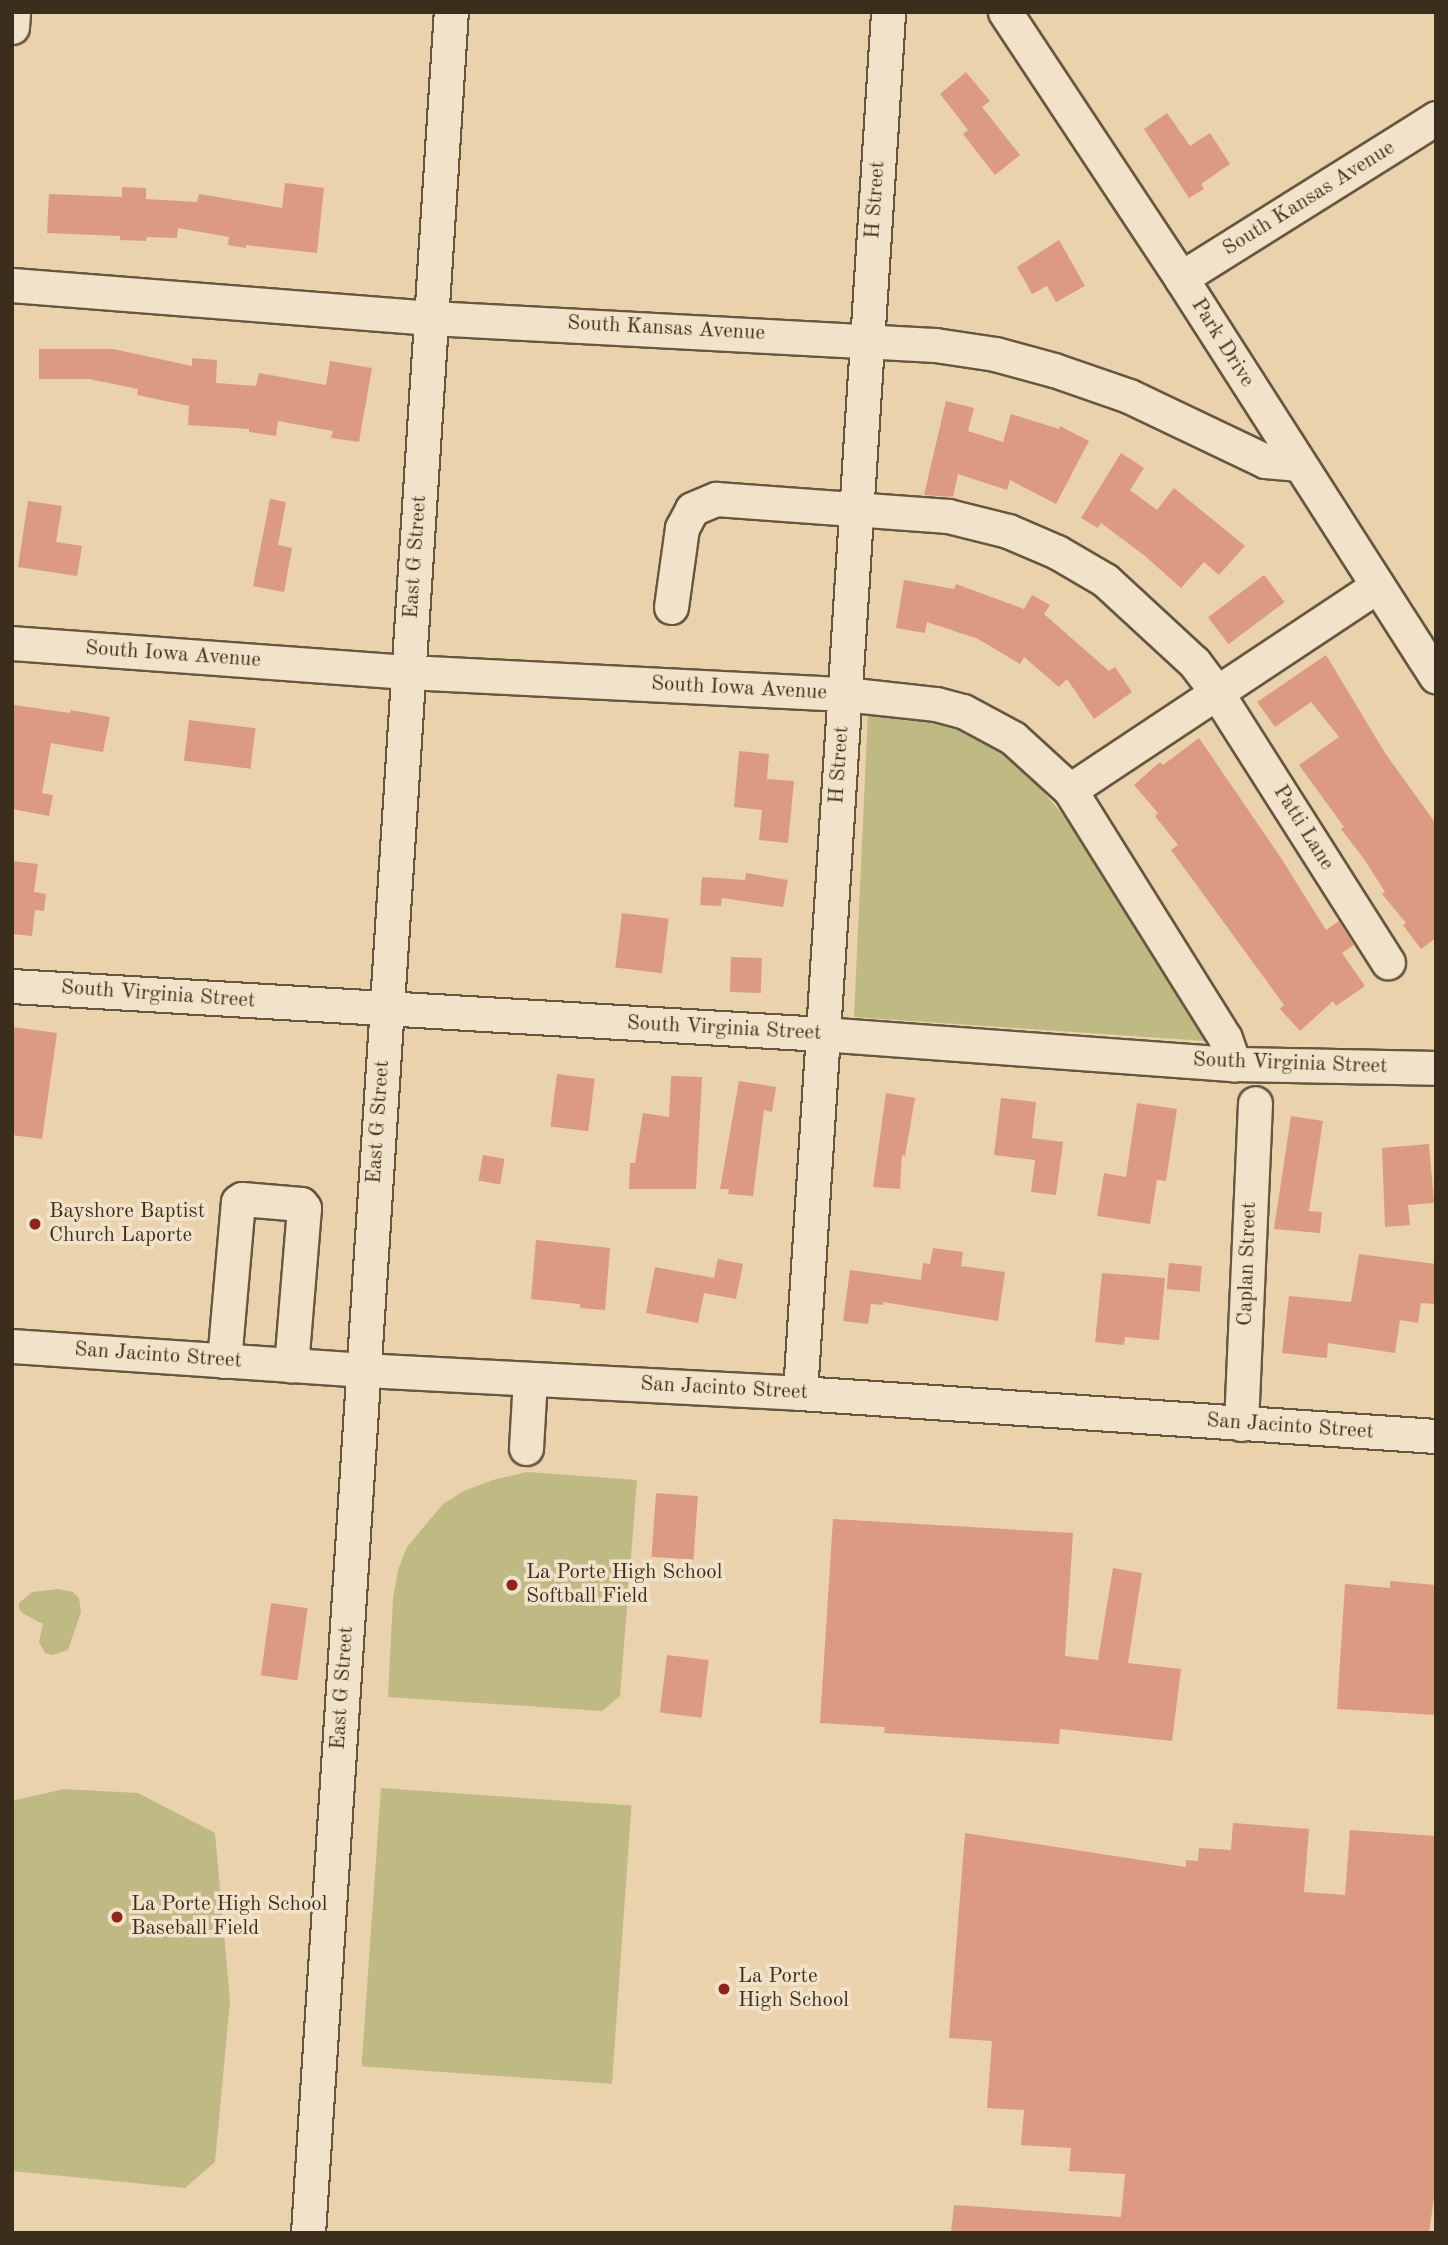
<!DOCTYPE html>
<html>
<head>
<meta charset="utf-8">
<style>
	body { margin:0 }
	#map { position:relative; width:1448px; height:2245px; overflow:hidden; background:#e9d2ac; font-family:"Old Standard TT",serif }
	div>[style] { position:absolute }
	.green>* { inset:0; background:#bfb984; transform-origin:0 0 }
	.building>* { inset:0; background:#dd9a82; transform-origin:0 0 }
	.roads { filter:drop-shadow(2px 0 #665741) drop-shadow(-2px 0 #665741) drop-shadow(0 2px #665741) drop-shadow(0 -2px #665741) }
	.minor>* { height:33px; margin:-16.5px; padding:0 16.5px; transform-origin:16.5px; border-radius:16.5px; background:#f1e2c9 }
	.dots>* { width:19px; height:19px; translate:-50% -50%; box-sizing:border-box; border:4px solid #f1e2c9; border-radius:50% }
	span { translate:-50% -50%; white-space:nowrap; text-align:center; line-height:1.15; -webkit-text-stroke:7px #f1e2c9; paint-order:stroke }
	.street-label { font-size:21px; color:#3b2e1d }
	.poi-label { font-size:21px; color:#3b2e1d }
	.left { translate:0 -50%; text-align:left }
	.frame { position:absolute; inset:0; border:14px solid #3b2e1d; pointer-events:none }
</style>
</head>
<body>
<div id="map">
	<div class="green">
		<i style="clip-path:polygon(868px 712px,922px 713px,967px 730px,1021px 765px,1068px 821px,1183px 994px,1206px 1041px,854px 1017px)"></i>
		<i style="clip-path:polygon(527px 1472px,637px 1480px,620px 1696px,602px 1711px,388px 1697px,393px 1599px,398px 1570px,407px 1547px,443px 1504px,464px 1491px,493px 1480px)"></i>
		<i style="clip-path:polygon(58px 1589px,73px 1592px,79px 1598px,81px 1612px,68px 1650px,53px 1655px,45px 1653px,39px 1642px,43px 1624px,24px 1614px,19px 1609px,19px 1603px,32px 1592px)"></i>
		<i style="left:381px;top:1788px;width:251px;height:279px;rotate:4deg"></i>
		<i style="clip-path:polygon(64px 1789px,138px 1793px,215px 1833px,230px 2001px,215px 2162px,185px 2188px,12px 2171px,12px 1801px)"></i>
	</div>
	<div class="building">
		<i style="clip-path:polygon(966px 72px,990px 101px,982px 107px,1020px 155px,995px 175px,963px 134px,968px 130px,940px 94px)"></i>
		<i style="clip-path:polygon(1167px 113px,1190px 146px,1210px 133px,1230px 164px,1201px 184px,1204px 189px,1189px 198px,1144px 129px)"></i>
		<i style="clip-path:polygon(285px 183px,324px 188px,317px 253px,246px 245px,246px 248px,228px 245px,229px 237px,178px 228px,177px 238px,147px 237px,146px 241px,120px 240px,120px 236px,47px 233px,49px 194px,122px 197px,122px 187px,146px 188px,146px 199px,197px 202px,199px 194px,282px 208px)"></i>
		<i style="clip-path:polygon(1059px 240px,1085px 286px,1056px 302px,1047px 286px,1032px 294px,1017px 267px)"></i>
		<i style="clip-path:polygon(39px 349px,113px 349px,192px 366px,192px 358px,217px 360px,216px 383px,256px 386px,259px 373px,326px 385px,330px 361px,372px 368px,359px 442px,331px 438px,333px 431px,278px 421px,276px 436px,249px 432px,249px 429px,188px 425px,189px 406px,137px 395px,138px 389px,89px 379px,39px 379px)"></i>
		<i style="clip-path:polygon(946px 401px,974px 408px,968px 431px,1003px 442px,1011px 414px,1059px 429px,1060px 426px,1089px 441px,1056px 504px,1010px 480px,1007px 490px,958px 474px,953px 497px,924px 495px)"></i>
		<i style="clip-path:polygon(1121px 453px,1144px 468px,1130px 490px,1157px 510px,1174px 488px,1245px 546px,1219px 575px,1204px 562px,1181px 588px,1145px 556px,1101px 523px,1098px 528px,1081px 518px)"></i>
		<i style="clip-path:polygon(270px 499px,286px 502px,278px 545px,292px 548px,284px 592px,253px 586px)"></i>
		<i style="clip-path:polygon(28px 501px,62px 506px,56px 542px,82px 546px,77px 576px,18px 567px)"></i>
		<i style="left:1264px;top:575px;width:34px;height:70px;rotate:53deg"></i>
		<i style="clip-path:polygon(904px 580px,954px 589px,956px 584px,1024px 609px,1032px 595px,1050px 605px,1044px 614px,1109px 671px,1115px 667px,1132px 692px,1094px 719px,1067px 679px,1059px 687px,1024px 657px,1020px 664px,978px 639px,927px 622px,925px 633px,896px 628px)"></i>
		<i style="clip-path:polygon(1326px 655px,1385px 753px,1436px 824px,1436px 938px,1421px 949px,1403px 925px,1406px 923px,1382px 894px,1385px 892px,1364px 859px,1341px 829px,1344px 827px,1299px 765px,1339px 737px,1311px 702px,1275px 727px,1257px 702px)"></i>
		<i style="clip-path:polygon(14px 705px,70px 713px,71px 710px,110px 717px,103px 752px,51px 743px,42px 793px,53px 795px,49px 816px,12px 809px)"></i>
		<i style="left:189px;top:720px;width:67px;height:41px;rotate:7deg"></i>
		<i style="clip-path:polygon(1199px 738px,1281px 858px,1326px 930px,1339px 921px,1354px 945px,1342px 953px,1365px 986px,1336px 1006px,1333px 1001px,1300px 1031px,1280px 1009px,1284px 1005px,1171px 850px,1178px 845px,1155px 816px,1158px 813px,1134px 785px,1160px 762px,1163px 765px)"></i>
		<i style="clip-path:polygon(739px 751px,769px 754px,767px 779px,794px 781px,788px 843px,759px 840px,762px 810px,734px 807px)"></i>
		<i style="clip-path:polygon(12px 861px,38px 864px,34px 892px,46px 894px,44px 911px,35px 910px,32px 936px,12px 934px)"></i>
		<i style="clip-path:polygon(746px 873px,788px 880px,783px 907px,722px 898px,721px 906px,700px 905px,702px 877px,745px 880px)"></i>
		<i style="left:622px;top:913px;width:47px;height:55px;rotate:7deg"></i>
		<i style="left:731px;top:957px;width:31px;height:35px;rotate:2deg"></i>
		<i style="clip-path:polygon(12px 1027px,57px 1033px,42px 1139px,12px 1135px)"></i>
		<i style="left:557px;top:1074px;width:38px;height:53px;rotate:7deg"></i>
		<i style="clip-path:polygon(671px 1076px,702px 1077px,696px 1189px,629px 1189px,630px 1163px,635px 1163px,643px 1113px,669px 1117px)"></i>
		<i style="clip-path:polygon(739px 1081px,776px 1087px,772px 1112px,764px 1110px,753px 1196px,728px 1194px,729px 1189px,720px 1189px)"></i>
		<i style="clip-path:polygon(886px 1093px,915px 1098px,905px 1156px,902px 1155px,900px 1189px,873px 1187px)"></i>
		<i style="clip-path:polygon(1001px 1098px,1036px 1102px,1032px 1138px,1063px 1142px,1056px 1195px,1031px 1192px,1035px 1160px,994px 1155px)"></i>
		<i style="clip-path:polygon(1137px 1103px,1177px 1109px,1166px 1181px,1157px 1180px,1150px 1224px,1097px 1216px,1104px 1173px,1126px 1177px)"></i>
		<i style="clip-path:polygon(1291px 1116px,1323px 1121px,1309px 1211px,1322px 1212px,1320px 1233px,1274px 1229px)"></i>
		<i style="clip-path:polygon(1429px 1144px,1434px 1203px,1408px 1205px,1410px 1225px,1385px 1227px,1382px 1148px)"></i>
		<i style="left:483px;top:1155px;width:22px;height:26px;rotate:10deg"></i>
		<i style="clip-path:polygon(536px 1240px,610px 1248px,605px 1310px,580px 1308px,580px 1304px,531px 1299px)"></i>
		<i style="clip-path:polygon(933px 1248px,963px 1252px,961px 1266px,1005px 1272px,998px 1321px,883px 1302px,883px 1305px,871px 1304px,868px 1324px,843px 1321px,850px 1270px,921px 1280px,923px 1263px,930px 1264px)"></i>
		<i style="clip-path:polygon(1359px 1254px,1436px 1264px,1436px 1304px,1421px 1303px,1418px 1323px,1400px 1320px,1395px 1353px,1328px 1343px,1327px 1358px,1282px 1353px,1289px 1296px,1351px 1302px)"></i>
		<i style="clip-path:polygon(718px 1259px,743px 1264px,736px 1299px,704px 1293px,698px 1323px,646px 1313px,655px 1267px,714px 1278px)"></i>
		<i style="left:1169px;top:1263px;width:33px;height:26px;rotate:5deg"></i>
		<i style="clip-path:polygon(1102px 1273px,1165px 1278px,1159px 1340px,1125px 1337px,1124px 1345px,1095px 1342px)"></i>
		<i style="left:656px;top:1493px;width:42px;height:64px;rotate:4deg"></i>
		<i style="clip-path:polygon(833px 1519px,1073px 1533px,1065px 1656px,1098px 1660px,1113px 1568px,1142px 1573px,1128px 1663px,1181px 1669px,1172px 1741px,1060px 1729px,1059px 1744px,884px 1733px,885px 1727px,820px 1723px)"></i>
		<i style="clip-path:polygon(1390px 1581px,1436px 1585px,1436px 1715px,1337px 1709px,1345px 1584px,1390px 1588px)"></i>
		<i style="left:271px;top:1603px;width:37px;height:73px;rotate:8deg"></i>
		<i style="left:667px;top:1655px;width:42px;height:58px;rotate:7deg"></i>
		<i style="clip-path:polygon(1233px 1823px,1309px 1829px,1304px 1892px,1345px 1895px,1350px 1830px,1436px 1836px,1436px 2184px,1429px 2233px,951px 2233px,954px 2205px,1121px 2217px,1125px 2174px,1069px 2171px,1071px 2148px,1021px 2145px,1024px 2110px,987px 2108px,992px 2041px,949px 2038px,965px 1833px,1186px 1867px,1186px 1860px,1198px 1861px,1199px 1848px,1231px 1850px)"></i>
	</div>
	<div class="roads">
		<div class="minor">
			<i style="left:1005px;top:12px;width:319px;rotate:56.5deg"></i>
			<i style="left:1181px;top:278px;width:473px;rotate:57.4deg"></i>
			<i style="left:12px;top:27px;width:15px;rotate:-86deg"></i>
			<i style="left:1181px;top:278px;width:301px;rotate:-32.1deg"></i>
			<i style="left:12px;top:285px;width:420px;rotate:4.5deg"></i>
			<i style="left:431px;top:318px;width:505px;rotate:3.07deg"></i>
			<i style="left:935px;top:345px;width:61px;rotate:8.5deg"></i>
			<i style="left:995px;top:354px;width:61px;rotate:15.2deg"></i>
			<i style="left:1054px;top:370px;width:79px;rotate:19.1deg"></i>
			<i style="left:1129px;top:396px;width:151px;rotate:25.5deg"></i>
			<i style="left:1265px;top:461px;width:34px;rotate:5deg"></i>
			<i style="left:671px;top:607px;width:80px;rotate:-82.1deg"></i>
			<i style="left:682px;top:528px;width:21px;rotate:-62deg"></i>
			<i style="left:692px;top:509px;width:26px;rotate:-23deg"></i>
			<i style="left:716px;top:499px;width:233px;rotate:4.2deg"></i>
			<i style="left:948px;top:516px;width:62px;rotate:14deg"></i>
			<i style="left:1008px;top:531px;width:53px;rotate:23.2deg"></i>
			<i style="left:1057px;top:552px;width:56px;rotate:30.3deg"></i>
			<i style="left:1105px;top:580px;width:121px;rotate:42.7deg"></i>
			<i style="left:1194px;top:662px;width:39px;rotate:53deg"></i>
			<i style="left:1217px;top:693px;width:319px;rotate:57.6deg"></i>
			<i style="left:12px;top:643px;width:397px;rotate:4.2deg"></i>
			<i style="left:408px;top:672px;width:437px;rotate:2.9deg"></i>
			<i style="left:844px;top:694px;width:93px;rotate:6.2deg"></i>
			<i style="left:936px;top:704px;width:28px;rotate:15deg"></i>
			<i style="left:963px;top:711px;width:57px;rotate:28.4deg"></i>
			<i style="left:1013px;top:738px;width:77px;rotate:42.4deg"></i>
			<i style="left:1070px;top:790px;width:292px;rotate:58deg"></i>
			<i style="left:1225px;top:1038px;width:28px;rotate:71deg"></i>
			<i style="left:1070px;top:790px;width:369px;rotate:-33.6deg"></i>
			<i style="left:12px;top:986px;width:811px;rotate:3.39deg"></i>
			<i style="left:822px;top:1034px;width:413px;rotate:4.2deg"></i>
			<i style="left:1234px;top:1064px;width:202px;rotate:1.1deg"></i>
			<i style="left:12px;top:1346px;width:352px;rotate:3.9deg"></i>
			<i style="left:363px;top:1370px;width:438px;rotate:3deg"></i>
			<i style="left:800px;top:1393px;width:637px;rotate:3.87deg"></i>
			<i style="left:224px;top:1361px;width:160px;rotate:-85deg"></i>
			<i style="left:238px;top:1202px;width:5px;rotate:-37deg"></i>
			<i style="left:242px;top:1199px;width:59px;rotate:4.8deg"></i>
			<i style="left:301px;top:1204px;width:5px;rotate:53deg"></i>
			<i style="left:304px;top:1208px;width:158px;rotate:94.7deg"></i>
			<i style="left:800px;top:1393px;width:1384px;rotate:-86.35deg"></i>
			<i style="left:1241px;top:1424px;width:321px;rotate:-87.5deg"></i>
			<i style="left:526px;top:1448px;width:69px;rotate:-86.7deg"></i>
			<i style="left:308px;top:2233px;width:2226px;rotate:-86.32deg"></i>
		</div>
	</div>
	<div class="dots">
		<i style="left:35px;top:1224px;background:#8f2418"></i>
		<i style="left:512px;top:1585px;background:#8f2418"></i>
		<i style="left:117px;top:1917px;background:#8f2418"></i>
		<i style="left:724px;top:1989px;background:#8f2418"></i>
	</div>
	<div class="street-label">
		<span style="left:1309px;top:199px;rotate:-32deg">South Kansas Avenue</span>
		<span style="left:876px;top:200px;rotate:-86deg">H Street</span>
		<span style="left:666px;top:329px;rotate:3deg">South Kansas Avenue</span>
		<span style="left:1222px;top:343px;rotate:58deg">Park Drive</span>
		<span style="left:416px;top:557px;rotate:-86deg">East G Street</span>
		<span style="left:173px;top:655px;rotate:4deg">South Iowa Avenue</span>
		<span style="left:739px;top:689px;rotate:3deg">South Iowa Avenue</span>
		<span style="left:840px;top:765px;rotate:-86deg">H Street</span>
		<span style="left:1303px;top:828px;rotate:58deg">Patti Lane</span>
		<span style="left:158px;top:995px;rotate:4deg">South Virginia Street</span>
		<span style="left:724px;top:1029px;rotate:3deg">South Virginia Street</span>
		<span style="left:1290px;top:1064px;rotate:2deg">South Virginia Street</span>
		<span style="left:379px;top:1122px;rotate:-86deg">East G Street</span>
		<span style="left:1248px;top:1264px;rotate:-88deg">Caplan Street</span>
		<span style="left:158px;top:1356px;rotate:4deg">San Jacinto Street</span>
		<span style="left:724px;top:1389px;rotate:3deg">San Jacinto Street</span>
		<span style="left:1290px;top:1427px;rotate:4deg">San Jacinto Street</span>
		<span style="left:343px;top:1688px;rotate:-86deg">East G Street</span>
	</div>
	<div class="poi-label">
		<span class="left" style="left:49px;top:1224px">Bayshore Baptist<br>Church Laporte</span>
		<span class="left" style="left:526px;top:1585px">La Porte High School<br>Softball Field</span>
		<span class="left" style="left:131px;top:1917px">La Porte High School<br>Baseball Field</span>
		<span class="left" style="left:738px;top:1989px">La Porte<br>High School</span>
	</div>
	<div class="frame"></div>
</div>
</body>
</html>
